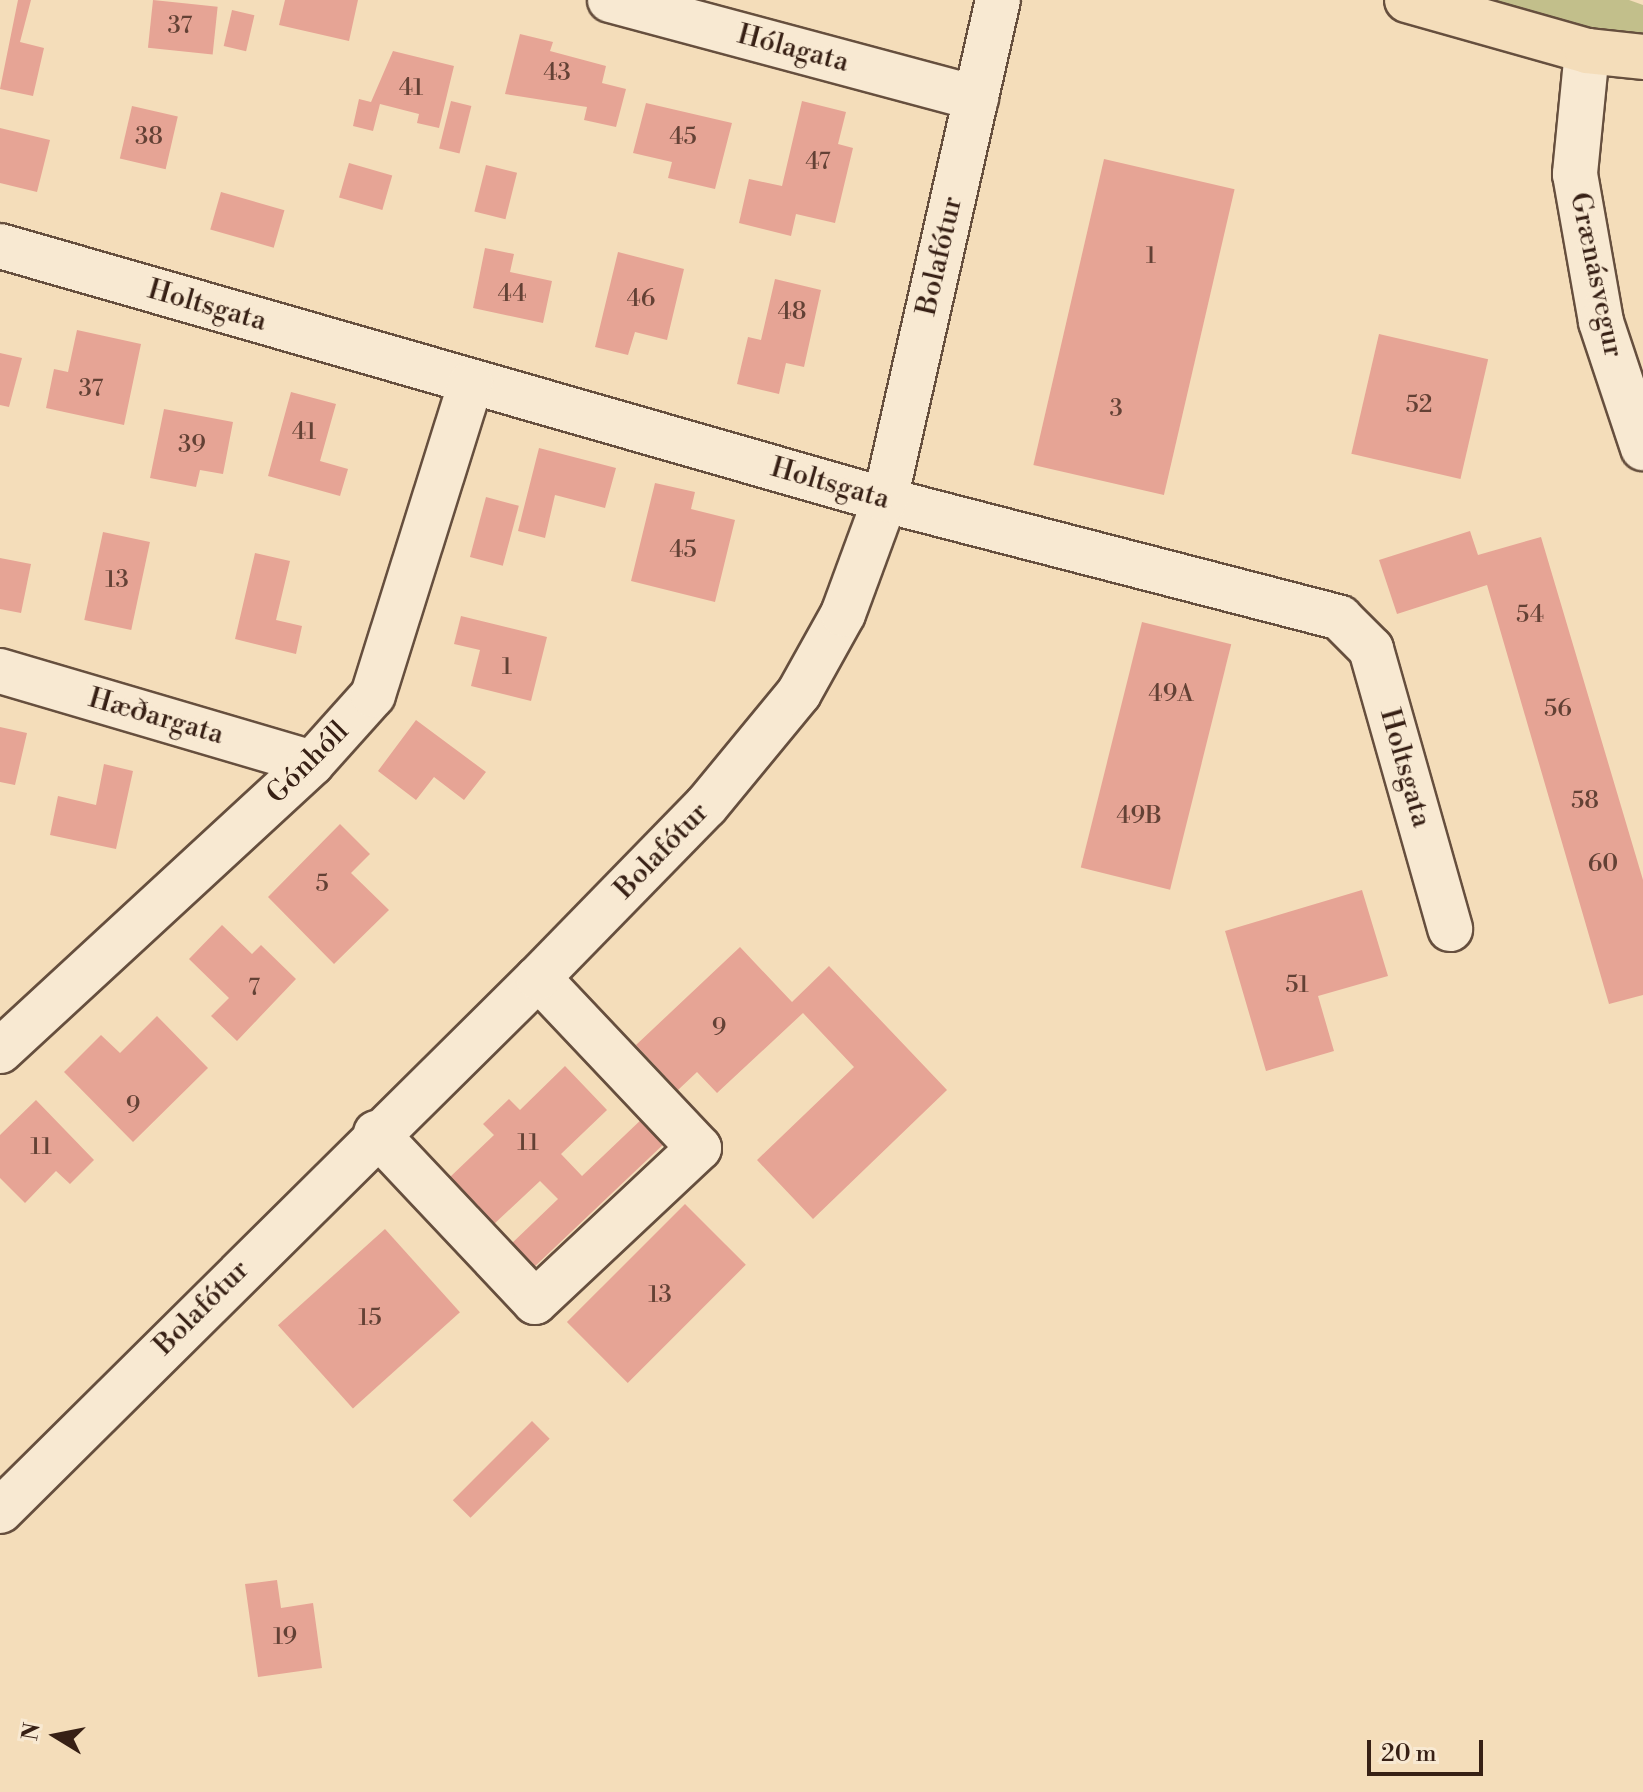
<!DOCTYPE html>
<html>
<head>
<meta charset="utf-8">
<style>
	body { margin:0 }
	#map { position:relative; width:1643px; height:1792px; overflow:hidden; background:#f4ddba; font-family:"Libre Bodoni",serif }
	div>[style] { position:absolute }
	.green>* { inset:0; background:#c2bf8b }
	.building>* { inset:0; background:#e6a495; transform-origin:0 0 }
	.roads { filter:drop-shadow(2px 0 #664f3e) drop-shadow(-2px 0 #664f3e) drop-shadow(0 2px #664f3e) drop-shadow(0 -2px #664f3e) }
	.minor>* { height:44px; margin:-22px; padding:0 22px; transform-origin:22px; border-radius:22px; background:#f8e9d2 }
	.major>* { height:44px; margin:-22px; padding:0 22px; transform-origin:22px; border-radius:22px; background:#f4ddba }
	span { translate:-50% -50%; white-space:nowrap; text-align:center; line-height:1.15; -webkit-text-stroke:7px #f8e9d2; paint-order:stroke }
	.number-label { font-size:24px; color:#634135 }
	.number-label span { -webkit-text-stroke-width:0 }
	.street-label { font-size:28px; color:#372015 }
	.north { position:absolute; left:16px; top:1696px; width:80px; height:80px; -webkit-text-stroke:6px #f8e9d2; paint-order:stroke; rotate:280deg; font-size:22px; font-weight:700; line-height:32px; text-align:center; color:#372015 }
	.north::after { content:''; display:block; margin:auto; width:28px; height:36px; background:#372015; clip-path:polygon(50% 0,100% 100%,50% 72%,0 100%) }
	.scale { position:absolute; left:1367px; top:1740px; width:116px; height:36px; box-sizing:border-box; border:4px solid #372015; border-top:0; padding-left:10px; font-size:24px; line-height:28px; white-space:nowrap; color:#372015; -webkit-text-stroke:6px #f8e9d2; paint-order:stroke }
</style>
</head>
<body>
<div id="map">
	<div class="green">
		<i style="clip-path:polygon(1467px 0,1629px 0,1643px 5px,1643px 39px)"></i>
	</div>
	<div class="building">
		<i style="clip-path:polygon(18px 0,31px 0,20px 42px,44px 48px,33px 96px,0 89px)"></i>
		<i style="left:153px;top:0;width:65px;height:48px;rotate:6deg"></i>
		<i style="clip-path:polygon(285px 0,358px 0,349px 41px,279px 25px)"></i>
		<i style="left:232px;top:10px;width:23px;height:37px;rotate:13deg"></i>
		<i style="clip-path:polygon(520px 34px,553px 42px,550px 51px,606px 66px,602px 83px,626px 89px,616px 127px,584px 120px,587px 107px,505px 94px)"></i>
		<i style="clip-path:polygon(393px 51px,454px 66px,439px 128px,417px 123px,419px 114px,380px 104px,373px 131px,353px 126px,359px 99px,371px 102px)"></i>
		<i style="left:451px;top:101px;width:21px;height:49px;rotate:14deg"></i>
		<i style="clip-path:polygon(802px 101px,846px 112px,838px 144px,853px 148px,835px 223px,796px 214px,791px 236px,739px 223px,749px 179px,782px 186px)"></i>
		<i style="clip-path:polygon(646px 103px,732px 123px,715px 189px,668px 178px,672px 162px,633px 153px)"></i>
		<i style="left:132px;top:106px;width:47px;height:54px;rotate:13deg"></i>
		<i style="clip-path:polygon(0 128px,50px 140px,37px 192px,0 183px)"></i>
		<i style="left:1104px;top:159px;width:134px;height:314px;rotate:13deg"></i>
		<i style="left:349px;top:163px;width:45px;height:36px;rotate:16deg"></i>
		<i style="left:486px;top:165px;width:32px;height:48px;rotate:14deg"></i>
		<i style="left:221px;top:192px;width:66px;height:39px;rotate:16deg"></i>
		<i style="clip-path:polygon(485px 248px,514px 254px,510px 272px,552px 281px,543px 323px,473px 308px)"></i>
		<i style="clip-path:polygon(618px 252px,684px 269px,667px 340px,635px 332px,628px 355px,595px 347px)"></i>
		<i style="clip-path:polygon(775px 279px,821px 290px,804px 367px,786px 363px,779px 394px,737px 384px,748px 337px,761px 340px)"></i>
		<i style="clip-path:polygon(77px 330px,141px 344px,124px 425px,46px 408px,54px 369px,68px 372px)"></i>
		<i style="left:1379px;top:334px;width:112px;height:123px;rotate:13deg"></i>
		<i style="clip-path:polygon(0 353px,22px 358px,9px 407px,0 405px)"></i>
		<i style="clip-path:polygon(291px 392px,336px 404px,320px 461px,348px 469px,340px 496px,268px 476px)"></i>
		<i style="clip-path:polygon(164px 409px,233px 422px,223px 474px,200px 470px,196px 487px,150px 478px)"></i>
		<i style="clip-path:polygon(539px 448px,616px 468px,605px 508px,555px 495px,545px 538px,518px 531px)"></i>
		<i style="clip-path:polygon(655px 483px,695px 492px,691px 509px,735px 520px,715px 602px,631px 581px)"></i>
		<i style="left:486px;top:497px;width:34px;height:62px;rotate:15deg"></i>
		<i style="clip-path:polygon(1470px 531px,1478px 555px,1541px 537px,1643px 880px,1643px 995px,1609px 1004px,1487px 585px,1397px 614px,1379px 560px)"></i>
		<i style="left:103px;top:532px;width:48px;height:90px;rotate:12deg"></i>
		<i style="clip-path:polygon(255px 553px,290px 561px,276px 620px,302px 626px,296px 654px,235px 639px)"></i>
		<i style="clip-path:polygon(0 558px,31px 564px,21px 613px,0 609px)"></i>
		<i style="clip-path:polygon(461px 616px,547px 637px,531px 701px,471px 686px,480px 650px,454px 644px)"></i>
		<i style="left:1142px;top:622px;width:92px;height:253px;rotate:14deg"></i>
		<i style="clip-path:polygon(416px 720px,486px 772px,464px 800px,434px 777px,416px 800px,378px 771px)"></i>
		<i style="clip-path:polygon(0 727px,27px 733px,15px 785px,0 782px)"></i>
		<i style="clip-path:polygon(104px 764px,133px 771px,116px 849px,50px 835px,58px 796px,96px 805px)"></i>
		<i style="clip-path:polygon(340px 824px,370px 854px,351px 873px,389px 910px,334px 964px,268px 897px)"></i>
		<i style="clip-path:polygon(1362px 890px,1388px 976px,1318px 996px,1334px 1051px,1266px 1071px,1225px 931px)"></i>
		<i style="clip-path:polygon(222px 925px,252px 954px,261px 945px,296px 979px,237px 1041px,211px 1016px,229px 998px,189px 959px)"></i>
		<i style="clip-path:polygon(740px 947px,792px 1002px,829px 966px,947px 1090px,813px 1219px,757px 1160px,854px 1067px,803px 1013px,717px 1093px,697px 1072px,678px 1090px,636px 1045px)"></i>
		<i style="clip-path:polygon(157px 1016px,208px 1068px,133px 1142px,64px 1072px,101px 1035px,120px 1053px)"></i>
		<i style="clip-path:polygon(565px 1066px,607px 1110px,561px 1154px,582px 1176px,645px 1116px,668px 1140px,531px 1270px,509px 1246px,558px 1199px,540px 1181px,493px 1225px,449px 1178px,494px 1135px,483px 1124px,509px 1099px,520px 1110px)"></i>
		<i style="clip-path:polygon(36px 1100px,94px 1160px,70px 1184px,56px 1171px,25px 1203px,0 1178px,0 1135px)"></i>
		<i style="left:685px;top:1204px;width:86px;height:167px;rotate:45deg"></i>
		<i style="left:385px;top:1229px;width:112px;height:144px;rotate:48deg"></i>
		<i style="left:532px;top:1421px;width:25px;height:112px;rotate:45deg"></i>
		<i style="clip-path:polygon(277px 1580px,281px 1608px,313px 1603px,322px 1668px,258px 1677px,245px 1584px)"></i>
	</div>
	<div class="roads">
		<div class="minor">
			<i style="left:610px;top:0;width:379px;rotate:15deg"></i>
			<i style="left:1587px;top:51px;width:124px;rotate:95.6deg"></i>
			<i style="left:1575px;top:174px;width:150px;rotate:80deg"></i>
			<i style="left:1601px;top:322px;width:133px;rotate:71.6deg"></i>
			<i style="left:0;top:246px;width:921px;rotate:16.01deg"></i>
			<i style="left:885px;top:500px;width:470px;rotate:14.5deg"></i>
			<i style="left:1340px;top:618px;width:44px;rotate:45deg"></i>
			<i style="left:1371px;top:649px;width:291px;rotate:74.2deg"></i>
			<i style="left:0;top:671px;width:325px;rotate:16.4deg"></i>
			<i style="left:0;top:1051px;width:425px;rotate:-42.7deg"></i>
			<i style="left:312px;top:763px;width:91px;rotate:-48.1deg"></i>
			<i style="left:373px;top:695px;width:327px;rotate:-72.6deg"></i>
			<i style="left:376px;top:1133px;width:232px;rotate:46.7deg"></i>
			<i style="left:535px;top:1302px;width:225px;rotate:-43.2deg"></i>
			<i style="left:699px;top:1148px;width:234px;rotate:-133.4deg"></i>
			<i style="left:0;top:1511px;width:757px;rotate:-44.73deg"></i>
			<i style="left:538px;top:978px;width:240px;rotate:-45.7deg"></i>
			<i style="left:706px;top:806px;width:146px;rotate:-50.5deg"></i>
			<i style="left:799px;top:693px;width:90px;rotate:-60.9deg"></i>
			<i style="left:843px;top:614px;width:121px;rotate:-69.8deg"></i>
			<i style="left:885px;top:500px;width:513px;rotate:-77.27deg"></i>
		</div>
		<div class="major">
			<i style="left:1407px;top:0;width:187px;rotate:15.8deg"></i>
			<i style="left:1587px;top:51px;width:56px;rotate:6.1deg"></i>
		</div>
	</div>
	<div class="number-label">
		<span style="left:180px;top:27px">37</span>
		<span style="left:557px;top:74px">43</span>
		<span style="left:411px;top:89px">41</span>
		<span style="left:149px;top:138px">38</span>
		<span style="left:683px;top:138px">45</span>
		<span style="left:818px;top:163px">47</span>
		<span style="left:1151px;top:257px">1</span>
		<span style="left:512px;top:295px">44</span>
		<span style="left:641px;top:300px">46</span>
		<span style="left:792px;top:313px">48</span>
		<span style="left:91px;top:390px">37</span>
		<span style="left:1419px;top:406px">52</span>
		<span style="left:1116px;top:410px">3</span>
		<span style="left:304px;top:433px">41</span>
		<span style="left:192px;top:446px">39</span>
		<span style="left:683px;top:551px">45</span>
		<span style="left:117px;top:581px">13</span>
		<span style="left:1530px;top:616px">54</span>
		<span style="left:507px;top:668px">1</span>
		<span style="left:1171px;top:695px">49A</span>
		<span style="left:1558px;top:710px">56</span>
		<span style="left:1585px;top:802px">58</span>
		<span style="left:1139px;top:817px">49B</span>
		<span style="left:1603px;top:865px">60</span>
		<span style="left:322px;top:885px">5</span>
		<span style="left:1297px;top:986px">51</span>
		<span style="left:254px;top:989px">7</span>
		<span style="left:719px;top:1029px">9</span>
		<span style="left:133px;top:1107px">9</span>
		<span style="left:528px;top:1144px">11</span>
		<span style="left:41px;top:1148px">11</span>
		<span style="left:660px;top:1296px">13</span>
		<span style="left:370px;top:1319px">15</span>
		<span style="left:285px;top:1638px">19</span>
	</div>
	<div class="street-label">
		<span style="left:793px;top:49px;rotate:15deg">Hólagata</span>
		<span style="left:940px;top:256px;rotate:-77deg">Bolafótur</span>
		<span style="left:1596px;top:275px;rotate:78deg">Grænásvegur</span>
		<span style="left:207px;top:306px;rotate:16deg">Holtsgata</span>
		<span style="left:830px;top:484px;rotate:16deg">Holtsgata</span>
		<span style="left:156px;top:717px;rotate:16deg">Hæðargata</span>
		<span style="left:308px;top:763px;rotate:-45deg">Gónhóll</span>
		<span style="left:1405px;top:768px;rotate:74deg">Holtsgata</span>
		<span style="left:662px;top:851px;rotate:-46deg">Bolafótur</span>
		<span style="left:202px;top:1308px;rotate:-45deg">Bolafótur</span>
	</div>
	<div class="north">N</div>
	<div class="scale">20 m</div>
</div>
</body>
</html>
